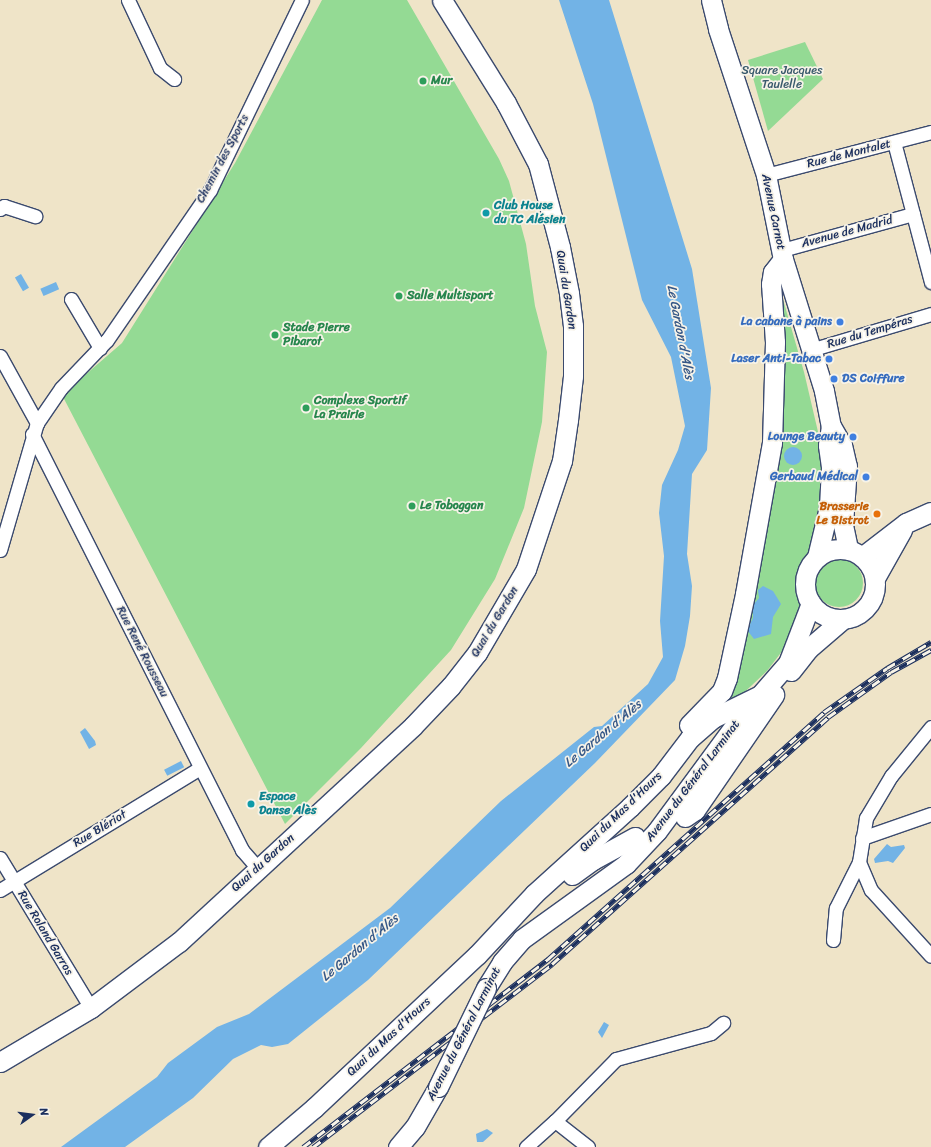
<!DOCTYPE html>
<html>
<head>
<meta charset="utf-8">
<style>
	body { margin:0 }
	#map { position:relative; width:931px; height:1147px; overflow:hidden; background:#efe4c8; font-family:Sriracha,sans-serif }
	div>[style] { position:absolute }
	.green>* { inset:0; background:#94da94 }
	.round { border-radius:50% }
	.water>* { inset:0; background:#72b3e6; transform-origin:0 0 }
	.roads { filter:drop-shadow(1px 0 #3b4a6e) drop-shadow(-1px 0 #3b4a6e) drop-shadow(0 1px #3b4a6e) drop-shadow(0 -1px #3b4a6e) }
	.street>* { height:13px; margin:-6.5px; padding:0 6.5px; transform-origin:6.5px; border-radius:6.5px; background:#fff }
	.secondary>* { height:19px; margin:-9.5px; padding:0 9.5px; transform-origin:9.5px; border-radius:9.5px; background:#fff }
	.secondary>.ring { margin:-9.5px; padding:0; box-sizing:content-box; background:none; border:19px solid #fff; border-radius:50% }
	.rail>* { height:4.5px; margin-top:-2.25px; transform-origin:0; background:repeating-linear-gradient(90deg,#f7f3e8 0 9px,#1b2f5e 0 18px); box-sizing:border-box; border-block:1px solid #1b2f5e }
	.bridges { filter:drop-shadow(1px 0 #3b4a6e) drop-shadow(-1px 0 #3b4a6e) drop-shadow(0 1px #3b4a6e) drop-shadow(0 -1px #3b4a6e) }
	.secondary-bridge>* { height:19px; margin:-9.5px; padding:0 9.5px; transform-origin:9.5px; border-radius:9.5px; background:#fff }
	.dots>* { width:11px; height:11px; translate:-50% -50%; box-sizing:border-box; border:2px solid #f7f3e8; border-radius:50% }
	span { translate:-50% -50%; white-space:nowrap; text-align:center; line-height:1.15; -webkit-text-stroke:3.5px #f7f3e8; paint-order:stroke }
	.park-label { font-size:12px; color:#395a6c }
	.leisure-label { font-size:12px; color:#27864d; font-weight:700 }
	.left { translate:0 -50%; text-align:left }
	.street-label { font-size:12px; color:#1b2f5e }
	.culture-label { font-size:12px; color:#0d838f; font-weight:700 }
	.shop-label { font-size:12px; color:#366cbe; font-weight:700 }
	.right { translate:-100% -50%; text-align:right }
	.food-label { font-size:12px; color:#c56008; font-weight:700 }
	.water-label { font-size:13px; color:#355787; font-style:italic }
	.north { position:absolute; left:12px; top:1095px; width:40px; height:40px; -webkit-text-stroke:3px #f7f3e8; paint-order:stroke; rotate:76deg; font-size:11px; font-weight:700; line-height:16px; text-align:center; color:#1b2f5e }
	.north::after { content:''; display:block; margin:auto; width:14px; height:18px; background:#1b2f5e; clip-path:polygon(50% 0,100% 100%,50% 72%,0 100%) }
</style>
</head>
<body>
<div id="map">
	<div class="green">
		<i style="clip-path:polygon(322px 0,407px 0,499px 159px,509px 181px,526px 244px,535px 306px,547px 352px,542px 422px,524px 508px,495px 579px,451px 650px,361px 748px,285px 824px,62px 395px,122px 343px,235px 163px)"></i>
		<i style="clip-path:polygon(805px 42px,823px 79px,768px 131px,748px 60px)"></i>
		<i style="clip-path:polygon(780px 289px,804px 372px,819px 436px,823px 490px,813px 541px,798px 578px,800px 610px,783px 650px,767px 671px,733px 703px,715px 704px,742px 638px)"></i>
		<i class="round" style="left:815px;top:559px;width:48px;height:48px"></i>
	</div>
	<div class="water">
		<i style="clip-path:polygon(559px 0,609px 0,692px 269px,711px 388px,707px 450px,692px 474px,687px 554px,692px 586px,690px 616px,685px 646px,675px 680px,595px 763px,368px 980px,288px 1044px,272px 1047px,261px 1045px,233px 1059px,193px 1098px,125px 1147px,61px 1147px,157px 1077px,168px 1063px,217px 1027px,249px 1014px,390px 908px,501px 801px,594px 727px,602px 726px,648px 684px,663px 657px,660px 621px,664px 556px,659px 513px,662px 485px,678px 450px,685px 426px,671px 357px,642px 300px,593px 104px)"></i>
		<i style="left:21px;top:274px;width:16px;height:7px;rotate:60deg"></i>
		<i style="left:56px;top:282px;width:8px;height:17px;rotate:67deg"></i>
		<i class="round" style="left:784px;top:447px;width:18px;height:18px"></i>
		<i style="clip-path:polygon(763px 586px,773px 591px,781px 604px,773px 617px,771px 634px,754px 639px,747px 630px,753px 618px,753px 605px,759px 598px,758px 590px)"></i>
		<i style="clip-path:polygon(85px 728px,95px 741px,96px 745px,89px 749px,80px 732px)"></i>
		<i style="left:181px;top:761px;width:7px;height:19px;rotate:63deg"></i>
		<i style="clip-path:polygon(887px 844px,891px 847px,904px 845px,905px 848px,893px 863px,888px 861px,875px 863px,874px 859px)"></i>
		<i style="clip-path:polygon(604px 1022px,609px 1025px,602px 1038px,598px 1032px)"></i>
		<i style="clip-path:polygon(487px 1129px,493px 1133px,483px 1142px,477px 1142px,476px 1134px)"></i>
	</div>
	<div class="roads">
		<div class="street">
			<i style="left:128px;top:0;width:75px;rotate:64.8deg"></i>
			<i style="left:160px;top:68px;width:18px;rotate:38deg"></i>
			<i style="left:894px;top:142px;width:145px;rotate:75.2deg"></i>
			<i style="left:766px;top:175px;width:171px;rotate:-14.6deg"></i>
			<i style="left:0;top:209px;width:5px;rotate:-37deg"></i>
			<i style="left:4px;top:206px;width:33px;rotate:18deg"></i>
			<i style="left:782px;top:250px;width:136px;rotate:-15.4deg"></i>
			<i style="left:71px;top:299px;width:57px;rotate:59.4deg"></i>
			<i style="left:810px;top:350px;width:126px;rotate:-16.6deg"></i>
			<i style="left:0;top:356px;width:77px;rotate:61.1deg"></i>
			<i style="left:32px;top:434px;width:466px;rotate:63.2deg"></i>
			<i style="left:242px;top:850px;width:23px;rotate:49deg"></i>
			<i style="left:0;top:550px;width:132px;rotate:-73.8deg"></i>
			<i style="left:37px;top:423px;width:42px;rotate:-55.6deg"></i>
			<i style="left:61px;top:388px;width:66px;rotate:-46.2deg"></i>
			<i style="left:107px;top:340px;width:182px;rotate:-55.5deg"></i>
			<i style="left:210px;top:190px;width:211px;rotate:-64.2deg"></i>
			<i style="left:931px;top:727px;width:63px;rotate:129.2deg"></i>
			<i style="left:891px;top:776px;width:49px;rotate:120.8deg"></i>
			<i style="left:866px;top:818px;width:45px;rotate:99deg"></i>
			<i style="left:859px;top:862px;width:30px;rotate:67deg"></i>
			<i style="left:871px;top:890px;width:89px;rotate:47.7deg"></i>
			<i style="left:862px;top:838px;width:73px;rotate:-19.2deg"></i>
			<i style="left:0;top:858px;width:175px;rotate:58.8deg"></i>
			<i style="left:0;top:890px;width:234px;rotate:-31.4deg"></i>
			<i style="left:833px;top:940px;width:32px;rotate:-85deg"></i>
			<i style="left:836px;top:908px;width:51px;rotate:-63.4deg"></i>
			<i style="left:555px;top:1121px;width:87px;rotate:-45.5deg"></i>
			<i style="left:616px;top:1059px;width:98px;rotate:-15.3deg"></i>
			<i style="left:711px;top:1033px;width:16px;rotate:-40deg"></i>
			<i style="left:526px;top:1147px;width:39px;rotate:-42deg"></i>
			<i style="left:555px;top:1121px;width:42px;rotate:38.2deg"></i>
		</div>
		<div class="secondary">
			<i style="left:711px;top:0;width:30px;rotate:76deg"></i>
			<i style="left:718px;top:29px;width:154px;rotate:71.8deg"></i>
			<i style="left:766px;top:175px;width:86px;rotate:78.6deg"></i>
			<i style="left:783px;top:259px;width:138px;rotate:72.7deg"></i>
			<i style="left:824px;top:391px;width:36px;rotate:79deg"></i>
			<i style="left:831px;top:426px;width:22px;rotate:60deg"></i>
			<i style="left:842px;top:445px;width:22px;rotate:77deg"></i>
			<i style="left:847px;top:466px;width:59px;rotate:93.9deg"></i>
			<i style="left:843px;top:525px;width:25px;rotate:78deg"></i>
			<i class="ring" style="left:805px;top:549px;width:51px;height:51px"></i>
			<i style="left:863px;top:556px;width:54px;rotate:-37.5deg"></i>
			<i style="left:906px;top:523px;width:27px;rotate:-24deg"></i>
			<i style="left:817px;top:557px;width:51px;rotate:-76.5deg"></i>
			<i style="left:829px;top:507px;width:40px;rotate:-87.1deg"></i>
			<i style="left:831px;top:467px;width:22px;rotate:-98deg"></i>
			<i style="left:828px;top:445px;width:19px;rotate:-81deg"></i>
			<i style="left:875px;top:578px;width:55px;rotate:-60.6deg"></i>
			<i style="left:791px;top:671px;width:28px;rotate:-52deg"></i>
			<i style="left:808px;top:649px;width:46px;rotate:-40.6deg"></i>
			<i style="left:689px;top:725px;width:47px;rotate:-45.9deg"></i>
			<i style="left:722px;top:691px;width:14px;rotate:-69deg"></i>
			<i style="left:727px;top:678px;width:86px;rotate:-77.9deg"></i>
			<i style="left:745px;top:594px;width:153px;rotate:-79.9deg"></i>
			<i style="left:772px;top:443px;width:101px;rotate:-88.3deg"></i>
			<i style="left:775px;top:342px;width:58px;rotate:-93.9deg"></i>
			<i style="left:771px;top:284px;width:12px;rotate:-81deg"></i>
			<i style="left:773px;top:272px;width:16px;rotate:-52deg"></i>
			<i style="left:685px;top:817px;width:12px;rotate:-35deg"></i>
			<i style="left:695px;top:810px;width:140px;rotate:-55.5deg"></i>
			<i style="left:572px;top:875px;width:26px;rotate:-36deg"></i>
			<i style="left:593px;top:860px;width:48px;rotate:-28.7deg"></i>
			<i style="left:486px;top:988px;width:31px;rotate:-58deg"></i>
			<i style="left:502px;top:962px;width:30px;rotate:-49deg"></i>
			<i style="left:522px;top:939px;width:128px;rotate:-35.8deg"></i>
			<i style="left:626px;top:864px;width:45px;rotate:-46.8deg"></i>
			<i style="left:657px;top:831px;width:142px;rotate:-53.6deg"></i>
			<i style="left:741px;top:717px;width:72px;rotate:-49deg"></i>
			<i style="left:788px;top:663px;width:64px;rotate:-69deg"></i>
			<i style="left:0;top:1062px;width:106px;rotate:-30.7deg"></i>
			<i style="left:91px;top:1008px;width:110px;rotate:-36.9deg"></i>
			<i style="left:179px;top:942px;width:318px;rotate:-42.7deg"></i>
			<i style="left:413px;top:726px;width:55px;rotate:-46.5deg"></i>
			<i style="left:451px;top:686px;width:42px;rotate:-51.8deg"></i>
			<i style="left:477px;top:653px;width:97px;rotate:-59.7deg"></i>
			<i style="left:526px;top:569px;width:114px;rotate:-71.6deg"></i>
			<i style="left:562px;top:461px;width:41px;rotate:-81.7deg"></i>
			<i style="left:568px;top:420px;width:44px;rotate:-83.5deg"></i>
			<i style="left:573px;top:376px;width:50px;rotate:-90deg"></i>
			<i style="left:573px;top:326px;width:33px;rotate:-97deg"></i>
			<i style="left:569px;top:293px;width:47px;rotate:-101.1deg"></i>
			<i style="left:560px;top:247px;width:86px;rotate:-104.8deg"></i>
			<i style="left:538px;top:164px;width:69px;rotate:-117.7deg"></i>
			<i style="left:506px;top:103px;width:121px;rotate:-121.9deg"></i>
			<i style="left:268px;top:1147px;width:60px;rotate:-40.3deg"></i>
			<i style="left:314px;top:1108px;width:224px;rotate:-43.2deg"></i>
			<i style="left:477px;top:955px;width:83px;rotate:-46.9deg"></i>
			<i style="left:534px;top:894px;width:130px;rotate:-42.2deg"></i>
			<i style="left:630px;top:807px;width:44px;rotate:-45deg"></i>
			<i style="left:661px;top:776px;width:48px;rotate:-52.7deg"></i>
			<i style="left:690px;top:738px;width:30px;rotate:-41deg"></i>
			<i style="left:713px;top:718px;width:52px;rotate:-26.1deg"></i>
			<i style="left:398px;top:1147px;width:26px;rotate:-50deg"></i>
			<i style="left:415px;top:1127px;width:46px;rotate:-60.1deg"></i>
		</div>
	</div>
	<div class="rail">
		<i style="left:303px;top:1147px;width:309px;rotate:-37.5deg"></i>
		<i style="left:548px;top:959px;width:370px;rotate:-41.8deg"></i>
		<i style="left:824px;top:712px;width:77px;rotate:-34.9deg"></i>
		<i style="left:887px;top:668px;width:51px;rotate:-30.6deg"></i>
		<i style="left:313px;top:1147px;width:301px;rotate:-37.4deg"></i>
		<i style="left:552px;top:964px;width:370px;rotate:-41.8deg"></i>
		<i style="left:828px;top:717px;width:77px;rotate:-35.5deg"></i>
		<i style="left:891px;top:672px;width:46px;rotate:-28.8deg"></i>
	</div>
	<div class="bridges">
		<div class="secondary-bridge">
			<i style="left:438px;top:1087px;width:110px;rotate:-64.1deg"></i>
		</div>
	</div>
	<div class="dots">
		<i style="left:423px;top:81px;background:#2e9e5b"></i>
		<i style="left:486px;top:213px;background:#0f9aa8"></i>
		<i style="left:399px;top:296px;background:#2e9e5b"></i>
		<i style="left:840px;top:322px;background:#3f7fe0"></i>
		<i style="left:275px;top:335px;background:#2e9e5b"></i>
		<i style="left:829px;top:359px;background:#3f7fe0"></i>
		<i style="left:834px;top:379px;background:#3f7fe0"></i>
		<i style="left:306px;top:408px;background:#2e9e5b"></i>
		<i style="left:853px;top:437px;background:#3f7fe0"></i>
		<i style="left:866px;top:477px;background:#3f7fe0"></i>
		<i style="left:412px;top:506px;background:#2e9e5b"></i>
		<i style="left:877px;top:514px;background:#e8710a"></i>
		<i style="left:251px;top:804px;background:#0f9aa8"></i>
	</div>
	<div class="park-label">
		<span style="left:782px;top:78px">Square Jacques<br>Taulelle</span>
	</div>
	<div class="leisure-label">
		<span class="left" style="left:431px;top:81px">Mur</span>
		<span class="left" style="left:407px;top:296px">Salle Multisport</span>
		<span class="left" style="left:283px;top:335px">Stade Pierre<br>Pibarot</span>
		<span class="left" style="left:314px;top:408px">Complexe Sportif<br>La Prairie</span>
		<span class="left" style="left:420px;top:506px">Le Toboggan</span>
	</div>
	<div class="street-label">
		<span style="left:849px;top:154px;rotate:-14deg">Rue de Montalet</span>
		<span style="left:223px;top:159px;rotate:-62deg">Chemin des Sports</span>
		<span style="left:773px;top:212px;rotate:78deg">Avenue Carnot</span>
		<span style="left:847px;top:232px;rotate:-15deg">Avenue de Madrid</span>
		<span style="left:566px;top:290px;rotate:81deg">Quai du Gardon</span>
		<span style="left:870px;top:332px;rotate:-17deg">Rue du Tempéras</span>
		<span style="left:495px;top:622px;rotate:-59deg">Quai du Gardon</span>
		<span style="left:142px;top:652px;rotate:63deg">Rue René Rousseau</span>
		<span style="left:693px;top:781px;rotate:-53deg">Avenue du Général Larminat</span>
		<span style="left:621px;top:812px;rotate:-44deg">Quai du Mas d'Hours</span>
		<span style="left:100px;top:829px;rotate:-31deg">Rue Blériot</span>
		<span style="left:263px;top:863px;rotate:-42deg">Quai du Gardon</span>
		<span style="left:45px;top:933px;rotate:59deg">Rue Roland Garros</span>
		<span style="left:464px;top:1034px;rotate:-63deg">Avenue du Général Larminat</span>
		<span style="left:389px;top:1037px;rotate:-43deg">Quai du Mas d'Hours</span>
	</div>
	<div class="culture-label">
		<span class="left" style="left:494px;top:213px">Club House<br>du TC Alésien</span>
		<span class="left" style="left:259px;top:804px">Espace<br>Danse Alès</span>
	</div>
	<div class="shop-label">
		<span class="right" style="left:832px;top:322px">La cabane à pains</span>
		<span class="right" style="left:821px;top:359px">Laser Anti-Tabac</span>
		<span class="left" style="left:842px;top:379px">DS Coiffure</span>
		<span class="right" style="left:845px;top:437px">Lounge Beauty</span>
		<span class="right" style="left:858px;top:477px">Gerbaud Médical</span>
	</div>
	<div class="food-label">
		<span class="right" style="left:869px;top:514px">Brasserie<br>Le Bistrot</span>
	</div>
	<div class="water-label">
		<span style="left:680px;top:332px;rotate:79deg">Le Gardon d'Alès</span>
		<span style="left:603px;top:734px;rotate:-40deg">Le Gardon d'Alès</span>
		<span style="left:360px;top:948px;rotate:-40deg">Le Gardon d'Alès</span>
	</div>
	<div class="north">N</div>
</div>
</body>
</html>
